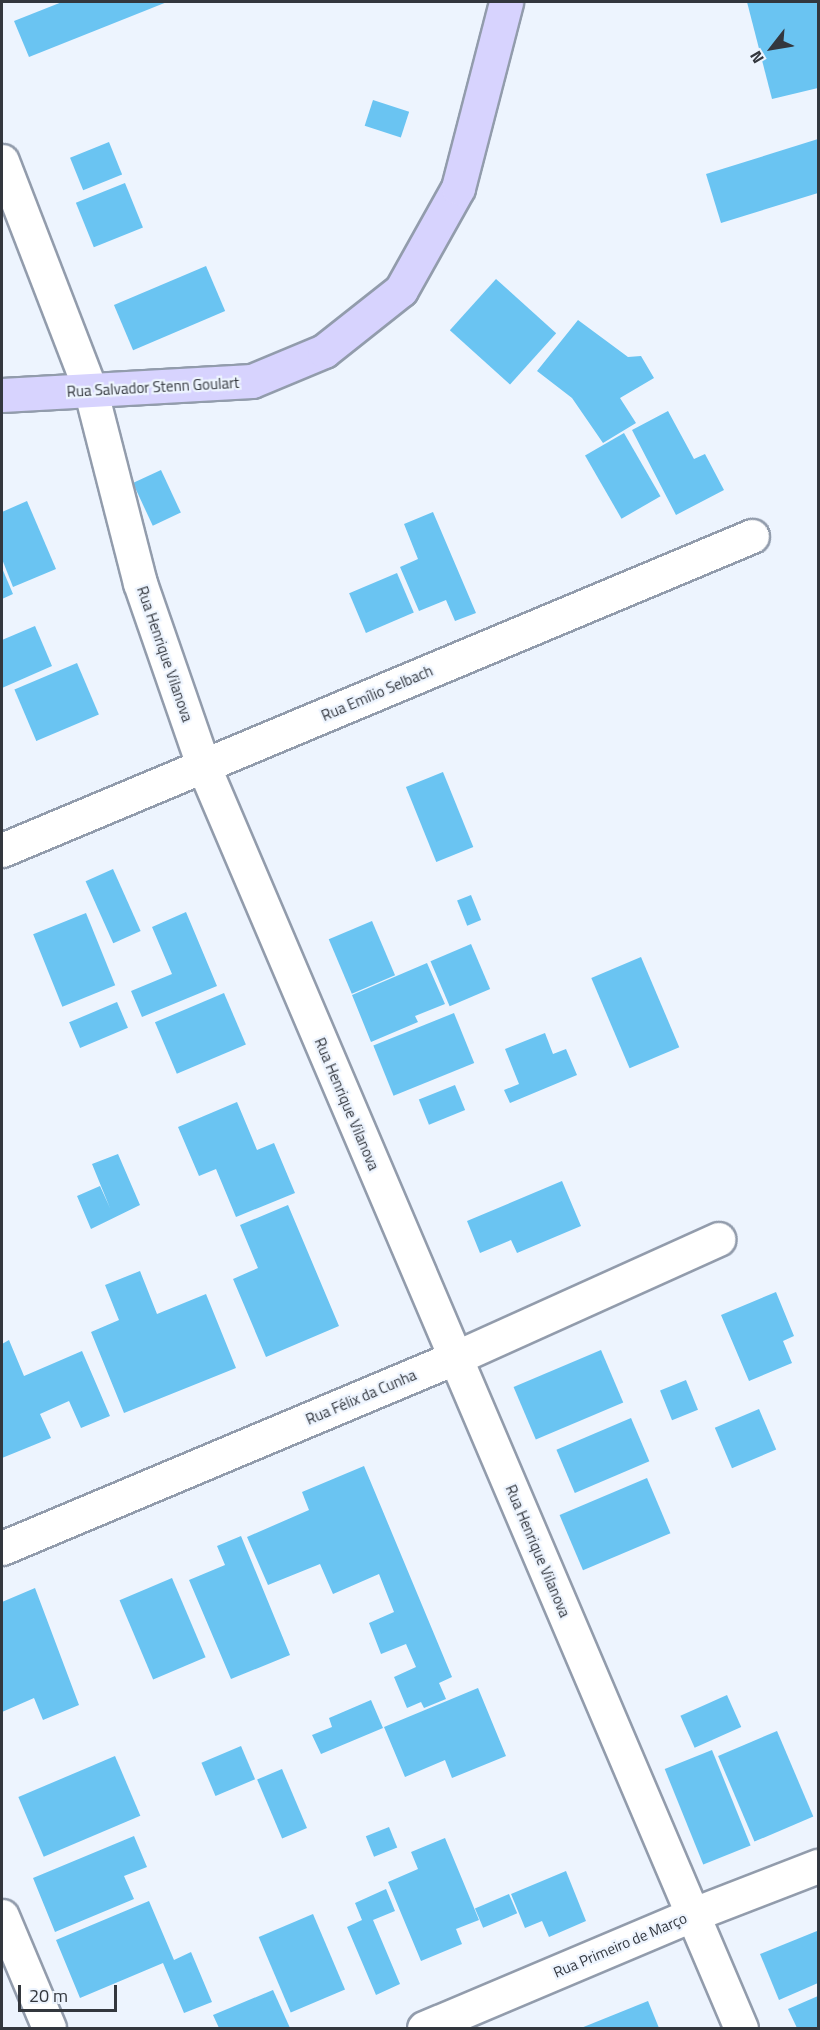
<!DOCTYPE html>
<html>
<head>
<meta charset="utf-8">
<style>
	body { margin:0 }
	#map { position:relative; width:820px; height:2030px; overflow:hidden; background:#edf4fe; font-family:"Titillium Web",sans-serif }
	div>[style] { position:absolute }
	.building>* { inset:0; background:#6ac4f2; transform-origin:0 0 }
	.roads { filter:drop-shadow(2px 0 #929cac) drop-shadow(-2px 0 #929cac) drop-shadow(0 2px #929cac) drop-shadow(0 -2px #929cac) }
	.minor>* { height:33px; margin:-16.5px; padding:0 16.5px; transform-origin:16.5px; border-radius:16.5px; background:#fff }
	.major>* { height:33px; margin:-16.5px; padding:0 16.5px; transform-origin:16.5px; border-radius:16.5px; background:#d7d3fe }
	span { translate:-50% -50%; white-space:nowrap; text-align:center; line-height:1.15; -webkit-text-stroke:4.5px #edf4fe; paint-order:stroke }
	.street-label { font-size:15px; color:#33373e }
	.frame { position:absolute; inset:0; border:3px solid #33373e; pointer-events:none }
	.north { position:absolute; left:742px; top:18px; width:60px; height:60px; -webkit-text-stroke:4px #edf4fe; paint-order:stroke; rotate:239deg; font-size:16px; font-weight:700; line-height:24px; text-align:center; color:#33373e }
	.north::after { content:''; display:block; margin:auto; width:21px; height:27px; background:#33373e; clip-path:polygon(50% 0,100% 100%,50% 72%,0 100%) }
	.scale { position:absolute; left:18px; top:1985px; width:99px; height:27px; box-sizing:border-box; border:3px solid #33373e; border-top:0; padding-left:8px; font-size:18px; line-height:21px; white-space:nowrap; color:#33373e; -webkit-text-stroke:4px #edf4fe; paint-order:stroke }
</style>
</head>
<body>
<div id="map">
	<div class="building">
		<i style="clip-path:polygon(62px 2px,167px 2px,29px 57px,14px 21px)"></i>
		<i style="clip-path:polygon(747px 2px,818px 2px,818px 88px,772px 99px)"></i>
		<i style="left:373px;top:100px;width:38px;height:27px;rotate:18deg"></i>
		<i style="clip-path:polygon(818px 139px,818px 193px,721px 223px,706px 174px)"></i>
		<i style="left:109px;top:142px;width:35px;height:42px;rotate:68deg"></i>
		<i style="left:125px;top:183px;width:48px;height:53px;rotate:68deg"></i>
		<i style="left:206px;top:266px;width:49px;height:100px;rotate:67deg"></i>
		<i style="left:496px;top:279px;width:81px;height:69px;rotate:42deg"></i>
		<i style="clip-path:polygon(578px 320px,628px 357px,641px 356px,654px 378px,620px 398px,636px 423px,603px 443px,572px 398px,537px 371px)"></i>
		<i style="clip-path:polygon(668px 411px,694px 459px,705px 454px,724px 490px,676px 515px,632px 430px)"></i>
		<i style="left:624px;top:433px;width:73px;height:45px;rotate:60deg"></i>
		<i style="left:161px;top:470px;width:47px;height:31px;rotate:65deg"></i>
		<i style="clip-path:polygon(27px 501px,56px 569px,13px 587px,2px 559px,2px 512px)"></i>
		<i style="clip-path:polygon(433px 512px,476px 613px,455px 621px,446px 600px,419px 611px,400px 567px,418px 559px,404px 524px)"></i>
		<i style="clip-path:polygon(2px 568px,13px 594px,2px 599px)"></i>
		<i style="left:397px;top:573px;width:43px;height:52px;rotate:67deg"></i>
		<i style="clip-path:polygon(35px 626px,52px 666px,2px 688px,2px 640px)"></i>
		<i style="left:77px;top:663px;width:56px;height:68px;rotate:67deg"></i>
		<i style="left:443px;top:772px;width:81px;height:40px;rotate:68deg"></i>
		<i style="left:113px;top:869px;width:68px;height:30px;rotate:66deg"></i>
		<i style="left:471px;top:895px;width:27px;height:15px;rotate:68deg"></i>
		<i style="clip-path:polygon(186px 912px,217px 986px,142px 1017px,131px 991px,172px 974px,152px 927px)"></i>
		<i style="left:86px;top:913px;width:78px;height:57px;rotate:68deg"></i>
		<i style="left:372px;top:921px;width:59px;height:47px;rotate:67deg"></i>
		<i style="left:471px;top:944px;width:49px;height:44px;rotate:67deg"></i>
		<i style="left:641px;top:957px;width:98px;height:54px;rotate:67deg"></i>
		<i style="clip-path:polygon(427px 963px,445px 1004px,415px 1016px,418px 1022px,371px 1042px,352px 995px)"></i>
		<i style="left:224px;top:993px;width:56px;height:75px;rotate:67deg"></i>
		<i style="left:117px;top:1002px;width:28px;height:52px;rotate:67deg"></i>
		<i style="left:454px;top:1013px;width:54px;height:87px;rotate:68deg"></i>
		<i style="clip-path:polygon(545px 1033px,553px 1054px,566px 1049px,577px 1075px,510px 1103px,504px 1090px,519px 1084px,505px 1049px)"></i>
		<i style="left:455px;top:1085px;width:27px;height:39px;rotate:68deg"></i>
		<i style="clip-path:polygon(237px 1102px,257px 1150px,274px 1143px,295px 1193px,236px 1217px,216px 1169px,199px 1176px,178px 1127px)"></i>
		<i style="clip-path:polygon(118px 1154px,140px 1205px,91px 1229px,77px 1196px,100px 1186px,110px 1208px,92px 1164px)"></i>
		<i style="clip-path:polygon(562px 1181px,581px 1226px,517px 1253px,511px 1240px,480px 1253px,467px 1221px)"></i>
		<i style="clip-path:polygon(288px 1205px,339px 1326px,266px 1357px,233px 1279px,258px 1268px,240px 1225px)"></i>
		<i style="clip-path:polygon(140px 1271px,157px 1314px,206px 1294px,236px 1368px,124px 1413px,91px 1332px,119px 1320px,105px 1285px)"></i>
		<i style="clip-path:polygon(776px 1292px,794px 1336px,783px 1341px,792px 1363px,749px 1381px,721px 1315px)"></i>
		<i style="clip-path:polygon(9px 1340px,24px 1376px,82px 1351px,110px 1416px,81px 1428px,69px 1401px,40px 1414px,51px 1438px,2px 1458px,2px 1344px)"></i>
		<i style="left:601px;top:1350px;width:57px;height:95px;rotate:67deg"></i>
		<i style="left:686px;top:1380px;width:32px;height:28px;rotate:68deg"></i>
		<i style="left:759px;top:1409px;width:44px;height:48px;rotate:67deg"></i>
		<i style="left:631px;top:1418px;width:47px;height:81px;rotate:67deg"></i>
		<i style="clip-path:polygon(364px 1466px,452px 1677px,439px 1683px,446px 1699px,424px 1708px,421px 1702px,407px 1708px,394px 1677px,416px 1667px,406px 1644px,381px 1654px,369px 1623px,394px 1612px,379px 1574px,333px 1594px,320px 1564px,268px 1585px,247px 1537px,309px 1510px,302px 1492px)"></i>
		<i style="left:647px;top:1478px;width:60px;height:95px;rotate:67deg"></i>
		<i style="clip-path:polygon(241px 1536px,290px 1655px,231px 1679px,189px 1580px,225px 1565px,217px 1546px)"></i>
		<i style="left:172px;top:1578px;width:86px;height:57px;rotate:67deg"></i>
		<i style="clip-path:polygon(35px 1588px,79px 1705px,43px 1720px,34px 1698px,2px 1712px,2px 1602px)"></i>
		<i style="clip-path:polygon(478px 1688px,506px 1756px,452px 1778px,445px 1760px,405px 1777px,384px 1727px)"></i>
		<i style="left:727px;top:1695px;width:35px;height:51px;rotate:66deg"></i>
		<i style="clip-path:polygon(371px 1700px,383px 1728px,321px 1754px,312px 1735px,332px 1727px,329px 1718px)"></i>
		<i style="left:777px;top:1731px;width:93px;height:64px;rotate:67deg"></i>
		<i style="left:241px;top:1746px;width:36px;height:43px;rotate:67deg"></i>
		<i style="left:712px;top:1750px;width:103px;height:51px;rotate:68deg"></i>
		<i style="left:115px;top:1756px;width:65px;height:105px;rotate:67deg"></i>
		<i style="left:282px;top:1769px;width:64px;height:27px;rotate:67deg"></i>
		<i style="left:389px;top:1827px;width:22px;height:25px;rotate:68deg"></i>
		<i style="clip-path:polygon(134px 1836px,147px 1867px,124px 1876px,134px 1899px,55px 1932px,33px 1878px)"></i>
		<i style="clip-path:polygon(445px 1838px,479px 1920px,456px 1929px,462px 1944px,421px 1961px,388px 1882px,418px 1869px,411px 1852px)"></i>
		<i style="clip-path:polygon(566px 1871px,586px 1921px,549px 1937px,542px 1921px,525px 1928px,511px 1894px)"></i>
		<i style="clip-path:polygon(386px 1889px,395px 1911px,373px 1920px,400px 1984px,376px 1995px,347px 1927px,362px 1920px,355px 1903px)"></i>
		<i style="left:509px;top:1894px;width:21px;height:37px;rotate:67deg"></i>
		<i style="clip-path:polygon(149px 1901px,174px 1960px,191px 1952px,212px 2002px,184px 2013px,163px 1963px,80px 1998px,56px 1940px)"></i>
		<i style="left:313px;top:1914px;width:82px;height:59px;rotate:67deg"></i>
		<i style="clip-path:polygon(817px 1931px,818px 1983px,779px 2000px,760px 1954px)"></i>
		<i style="clip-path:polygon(273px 1990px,290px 2028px,219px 2028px,213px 2015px)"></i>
		<i style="clip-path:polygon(818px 1996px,818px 2028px,797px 2028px,788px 2009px)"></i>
		<i style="clip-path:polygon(648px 2001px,659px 2028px,581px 2028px)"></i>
	</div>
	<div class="roads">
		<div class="minor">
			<i style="left:2px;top:161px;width:248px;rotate:68.9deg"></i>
			<i style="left:91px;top:392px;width:197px;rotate:75.6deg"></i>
			<i style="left:140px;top:583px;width:193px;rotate:70.9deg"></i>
			<i style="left:203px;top:765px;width:1373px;rotate:66.93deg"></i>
			<i style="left:2px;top:850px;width:813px;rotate:-22.72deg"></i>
			<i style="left:2px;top:1548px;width:491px;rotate:-22.8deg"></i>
			<i style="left:455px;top:1358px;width:289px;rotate:-24.3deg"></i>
			<i style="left:2px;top:1916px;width:121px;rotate:67.2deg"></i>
			<i style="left:424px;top:2028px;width:293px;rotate:-22.9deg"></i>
			<i style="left:694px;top:1914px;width:133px;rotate:-21.2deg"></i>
		</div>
		<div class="major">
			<i style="left:2px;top:395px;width:250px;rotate:-3.2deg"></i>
			<i style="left:252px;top:381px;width:78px;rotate:-22.6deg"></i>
			<i style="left:324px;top:351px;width:98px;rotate:-38.4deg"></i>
			<i style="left:401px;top:290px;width:117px;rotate:-60.8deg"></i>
			<i style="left:458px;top:188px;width:192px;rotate:-75.5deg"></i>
		</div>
	</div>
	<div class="street-label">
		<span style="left:153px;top:387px;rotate:-3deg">Rua Salvador Stenn Goulart</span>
		<span style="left:165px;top:654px;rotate:71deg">Rua Henrique Vilanova</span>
		<span style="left:377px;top:693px;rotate:-23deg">Rua Emílio Selbach</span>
		<span style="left:347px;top:1104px;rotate:67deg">Rua Henrique Vilanova</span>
		<span style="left:361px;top:1397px;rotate:-23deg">Rua Félix da Cunha</span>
		<span style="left:538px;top:1551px;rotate:67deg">Rua Henrique Vilanova</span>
		<span style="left:620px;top:1945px;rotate:-23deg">Rua Primeiro de Março</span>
	</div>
	<div class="frame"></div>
	<div class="north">N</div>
	<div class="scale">20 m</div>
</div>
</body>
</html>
